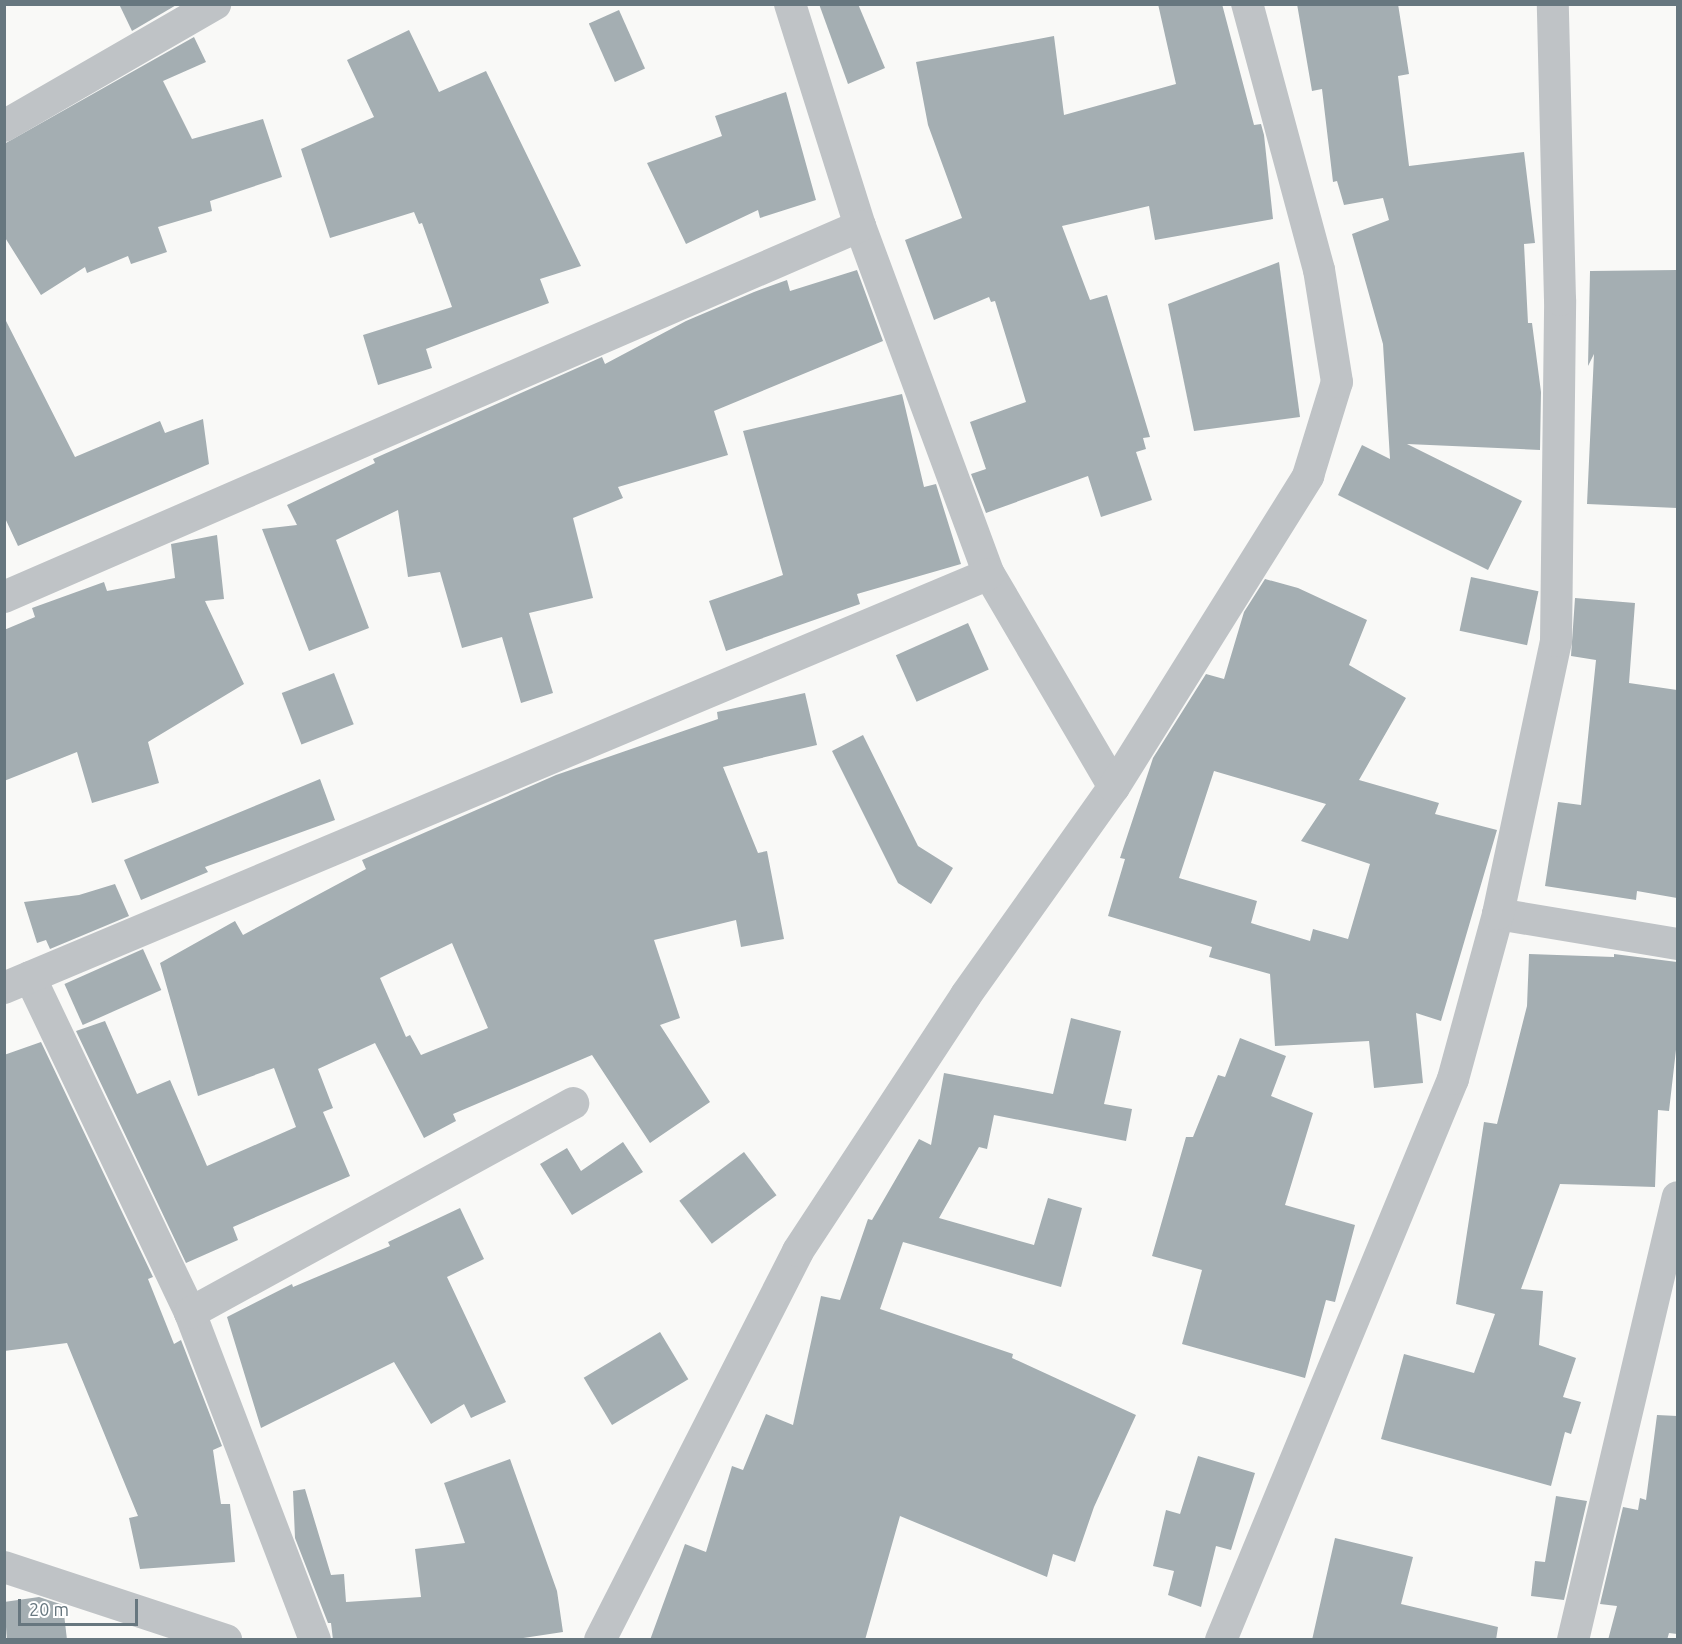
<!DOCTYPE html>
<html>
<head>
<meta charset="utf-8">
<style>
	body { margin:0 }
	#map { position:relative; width:1682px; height:1644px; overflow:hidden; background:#f9f9f7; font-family:Ubuntu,sans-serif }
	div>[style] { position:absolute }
	.building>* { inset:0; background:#a4aeb2; transform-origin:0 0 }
	.minor>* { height:32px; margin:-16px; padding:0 16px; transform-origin:16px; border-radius:16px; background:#bfc3c6 }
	span { translate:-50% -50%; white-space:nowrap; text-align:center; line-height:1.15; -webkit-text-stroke:6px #fff; paint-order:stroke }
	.frame { position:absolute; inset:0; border:6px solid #67777f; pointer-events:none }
	.scale { position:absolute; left:18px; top:1599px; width:120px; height:27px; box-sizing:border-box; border:3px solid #67777f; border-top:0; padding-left:8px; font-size:18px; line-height:21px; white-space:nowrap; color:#67777f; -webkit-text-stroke:4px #fff; paint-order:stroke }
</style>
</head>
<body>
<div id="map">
	<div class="building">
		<i style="clip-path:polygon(119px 4px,178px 4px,132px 31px)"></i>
		<i style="clip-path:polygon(819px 4px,858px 4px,885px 68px,848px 84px)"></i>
		<i style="clip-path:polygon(1158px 4px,1222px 4px,1254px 125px,1261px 124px,1264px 135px,1273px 219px,1155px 240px,1149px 206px,1062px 226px,1090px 300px,1107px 295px,1150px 437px,1143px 438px,1146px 449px,1136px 452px,1152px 500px,1101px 517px,1088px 476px,986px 513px,971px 474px,986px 469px,970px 422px,1026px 402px,995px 301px,991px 302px,989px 297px,934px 320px,905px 240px,962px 218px,928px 125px,916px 62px,1054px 36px,1064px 115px,1176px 84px)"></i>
		<i style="clip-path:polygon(1297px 4px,1398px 4px,1409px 74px,1398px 76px,1409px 166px,1524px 152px,1535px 243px,1524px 244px,1528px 323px,1532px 323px,1541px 392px,1540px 450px,1407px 444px,1522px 501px,1488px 570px,1338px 495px,1362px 445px,1390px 459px,1383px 344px,1352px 234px,1389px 220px,1383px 198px,1344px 205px,1337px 181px,1333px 182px,1322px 89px,1312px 91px)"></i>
		<i style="left:619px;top:10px;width:64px;height:33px;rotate:66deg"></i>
		<i style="clip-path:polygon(409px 30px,439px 92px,486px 71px,581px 266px,540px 279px,549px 303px,426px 349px,432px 368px,378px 385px,363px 335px,452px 307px,422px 223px,419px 224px,414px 212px,330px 238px,301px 149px,374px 117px,347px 60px)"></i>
		<i style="clip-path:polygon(194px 37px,206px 62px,163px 81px,192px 139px,263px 119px,282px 177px,210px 201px,212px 211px,158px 227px,167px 252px,131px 264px,128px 256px,87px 273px,85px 267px,41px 295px,4px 236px,4px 144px)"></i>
		<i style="clip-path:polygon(786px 92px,816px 200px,760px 218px,758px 210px,686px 244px,647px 163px,722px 136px,715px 116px)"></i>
		<i style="clip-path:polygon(1279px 262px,1300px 417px,1194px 431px,1168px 304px)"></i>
		<i style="clip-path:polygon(857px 270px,883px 341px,714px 411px,728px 455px,618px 487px,623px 498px,573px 518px,593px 598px,529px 613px,553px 693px,521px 703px,502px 637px,462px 648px,440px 572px,408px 577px,398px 510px,336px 540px,369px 628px,309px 651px,262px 529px,297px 525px,287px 505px,375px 463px,373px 459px,602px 357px,605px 364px,686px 321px,754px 292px,787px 280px,790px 291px)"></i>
		<i style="clip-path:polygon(1677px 270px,1677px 508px,1587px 504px,1594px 354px,1588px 366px,1590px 271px)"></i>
		<i style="clip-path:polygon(4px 317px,75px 457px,160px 421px,165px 433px,203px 419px,209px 464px,18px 546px,4px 516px)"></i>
		<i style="clip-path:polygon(902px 394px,924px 487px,936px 484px,961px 564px,857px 594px,860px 604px,726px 651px,709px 601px,783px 575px,743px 431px)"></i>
		<i style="clip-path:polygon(217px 535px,224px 599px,205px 601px,244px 684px,148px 742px,159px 783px,92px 803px,77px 752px,4px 781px,4px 630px,35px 617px,32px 608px,104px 582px,107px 591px,175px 578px,171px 544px)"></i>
		<i style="left:1471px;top:577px;width:69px;height:55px;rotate:12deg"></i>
		<i style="clip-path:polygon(evenodd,1265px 579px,1298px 588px,1367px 620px,1349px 665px,1406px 698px,1359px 780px,1439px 803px,1435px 814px,1497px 830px,1441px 1021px,1416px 1013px,1423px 1083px,1374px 1088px,1369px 1041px,1275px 1046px,1270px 974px,1209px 957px,1212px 947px,1108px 916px,1125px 859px,1120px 858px,1153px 758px,1206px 674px,1224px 679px,1244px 612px,1265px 579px,1214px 771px,1326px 804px,1301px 841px,1370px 864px,1348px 939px,1313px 929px,1310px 941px,1251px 923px,1257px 901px,1179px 878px,1214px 771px)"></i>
		<i style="clip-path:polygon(1575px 598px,1635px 603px,1629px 683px,1677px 690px,1677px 898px,1637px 891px,1636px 900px,1545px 886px,1558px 802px,1581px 805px,1596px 660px,1571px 656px)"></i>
		<i style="left:968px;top:623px;width:51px;height:79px;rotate:66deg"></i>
		<i style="left:334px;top:673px;width:55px;height:56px;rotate:69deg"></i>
		<i style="clip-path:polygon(evenodd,805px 693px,817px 745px,723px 767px,758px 853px,767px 851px,784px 939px,741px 947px,736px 920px,654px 940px,680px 1018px,660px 1025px,710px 1102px,650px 1143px,592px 1055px,453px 1114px,456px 1121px,424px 1138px,375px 1043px,318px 1069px,333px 1108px,323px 1112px,350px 1176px,233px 1227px,238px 1240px,186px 1263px,76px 1031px,105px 1021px,137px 1094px,170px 1080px,207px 1166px,296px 1127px,274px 1068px,198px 1096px,160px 963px,235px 921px,243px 935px,366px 869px,362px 860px,556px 775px,718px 719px,717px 712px,805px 693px,452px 943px,488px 1028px,421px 1055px,410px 1035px,406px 1037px,380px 978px,452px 943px)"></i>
		<i style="clip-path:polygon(863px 735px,918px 846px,953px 868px,931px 904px,898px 883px,832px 751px)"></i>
		<i style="clip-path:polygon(320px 779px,335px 820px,205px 867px,208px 872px,141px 900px,124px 860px)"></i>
		<i style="clip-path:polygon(115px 884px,129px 916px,50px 949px,46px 940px,37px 943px,24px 902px,79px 895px)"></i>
		<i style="left:143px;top:949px;width:45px;height:86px;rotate:66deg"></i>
		<i style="clip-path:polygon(1529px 954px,1614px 957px,1614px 954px,1677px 962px,1677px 1041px,1669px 1111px,1658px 1110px,1655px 1187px,1560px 1184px,1521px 1289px,1543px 1291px,1539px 1345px,1576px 1358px,1563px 1397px,1581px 1402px,1571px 1434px,1565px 1432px,1551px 1486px,1381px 1439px,1404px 1354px,1474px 1373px,1495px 1314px,1456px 1304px,1484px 1122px,1497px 1124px,1527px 1006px)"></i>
		<i style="clip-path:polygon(1071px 1018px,1121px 1031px,1104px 1104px,1132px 1109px,1126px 1141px,994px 1115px,987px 1149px,979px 1147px,939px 1218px,1034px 1245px,1048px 1198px,1082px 1208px,1061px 1287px,903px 1242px,880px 1309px,1013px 1354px,1012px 1358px,1136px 1415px,1094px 1507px,1075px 1562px,1053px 1554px,1047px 1577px,900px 1516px,865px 1640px,650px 1640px,685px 1544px,706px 1552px,732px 1466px,743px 1470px,766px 1414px,793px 1425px,821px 1296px,840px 1300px,868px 1219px,872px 1220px,919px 1139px,931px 1145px,944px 1073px,1053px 1094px)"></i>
		<i style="clip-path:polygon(1240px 1038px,1286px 1056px,1271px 1096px,1313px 1113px,1285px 1205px,1355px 1225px,1335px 1302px,1326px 1300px,1305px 1378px,1182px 1344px,1202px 1270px,1152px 1256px,1186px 1137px,1193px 1137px,1218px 1075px,1225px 1077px)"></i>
		<i style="clip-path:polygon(41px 1042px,153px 1277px,148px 1279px,174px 1344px,181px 1340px,222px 1446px,213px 1450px,221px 1504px,230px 1504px,235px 1562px,140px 1569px,129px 1518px,138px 1516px,67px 1343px,4px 1351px,4px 1055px)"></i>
		<i style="clip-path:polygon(623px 1142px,643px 1172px,572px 1215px,540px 1164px,567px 1148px,581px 1171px)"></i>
		<i style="left:744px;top:1152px;width:54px;height:81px;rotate:53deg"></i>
		<i style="clip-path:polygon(460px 1208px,484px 1259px,447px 1277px,506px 1402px,471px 1418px,464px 1404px,431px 1424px,394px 1362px,261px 1428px,227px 1317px,292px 1284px,293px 1287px,390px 1246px,388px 1242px)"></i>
		<i style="left:660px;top:1332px;width:55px;height:89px;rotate:59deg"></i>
		<i style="clip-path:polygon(1657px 1415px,1677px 1416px,1677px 1634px,1669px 1633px,1667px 1640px,1608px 1640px,1617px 1606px,1600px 1604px,1623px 1507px,1638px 1510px,1640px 1498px,1646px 1500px)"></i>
		<i style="clip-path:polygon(1198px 1456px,1255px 1473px,1231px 1550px,1216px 1546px,1201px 1607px,1168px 1595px,1174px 1571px,1153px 1566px,1166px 1510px,1180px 1514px)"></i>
		<i style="clip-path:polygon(510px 1459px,557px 1591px,563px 1632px,510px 1640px,333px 1640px,331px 1623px,328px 1623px,295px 1538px,293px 1491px,305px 1489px,331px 1575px,344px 1574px,346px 1602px,421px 1597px,415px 1549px,465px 1543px,444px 1483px)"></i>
		<i style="clip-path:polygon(1556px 1496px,1587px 1501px,1564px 1600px,1531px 1596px,1535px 1561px,1545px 1562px)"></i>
		<i style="clip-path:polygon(1335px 1538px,1413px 1557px,1401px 1604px,1498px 1627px,1496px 1640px,1312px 1640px)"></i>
		<i style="clip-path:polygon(39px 1597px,63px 1605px,67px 1640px,7px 1640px,4px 1602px)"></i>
	</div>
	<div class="minor">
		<i style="left:790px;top:4px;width:233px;rotate:72.5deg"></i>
		<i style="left:860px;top:226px;width:371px;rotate:69.7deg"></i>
		<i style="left:989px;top:574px;width:247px;rotate:59.6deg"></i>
		<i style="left:4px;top:126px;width:244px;rotate:-30deg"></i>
		<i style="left:4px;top:597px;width:933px;rotate:-23.43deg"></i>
		<i style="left:1498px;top:914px;width:182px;rotate:9.5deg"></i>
		<i style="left:30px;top:977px;width:372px;rotate:64.5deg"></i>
		<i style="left:4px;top:988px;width:1068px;rotate:-22.8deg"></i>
		<i style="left:4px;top:1567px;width:234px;rotate:18.2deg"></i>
		<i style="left:315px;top:1640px;width:350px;rotate:-110.9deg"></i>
		<i style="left:190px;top:1313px;width:437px;rotate:-28.7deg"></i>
		<i style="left:600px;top:1640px;width:436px;rotate:-63deg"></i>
		<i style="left:798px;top:1251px;width:306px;rotate:-56.7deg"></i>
		<i style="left:966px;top:995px;width:255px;rotate:-54.6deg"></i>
		<i style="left:1114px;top:787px;width:367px;rotate:-58deg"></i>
		<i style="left:1308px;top:476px;width:98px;rotate:-72.9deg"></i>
		<i style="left:1337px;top:382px;width:113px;rotate:-99.1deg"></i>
		<i style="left:1319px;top:270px;width:276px;rotate:-105.1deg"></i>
		<i style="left:1221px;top:1640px;width:607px;rotate:-67.53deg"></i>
		<i style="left:1453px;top:1079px;width:171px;rotate:-74.7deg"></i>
		<i style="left:1498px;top:914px;width:279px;rotate:-78deg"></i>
		<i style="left:1556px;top:641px;width:341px;rotate:-89.3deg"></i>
		<i style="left:1560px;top:300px;width:296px;rotate:-91.4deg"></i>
		<i style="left:1573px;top:1640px;width:455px;rotate:-76.7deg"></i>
	</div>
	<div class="frame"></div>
	<div class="scale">20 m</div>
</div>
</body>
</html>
